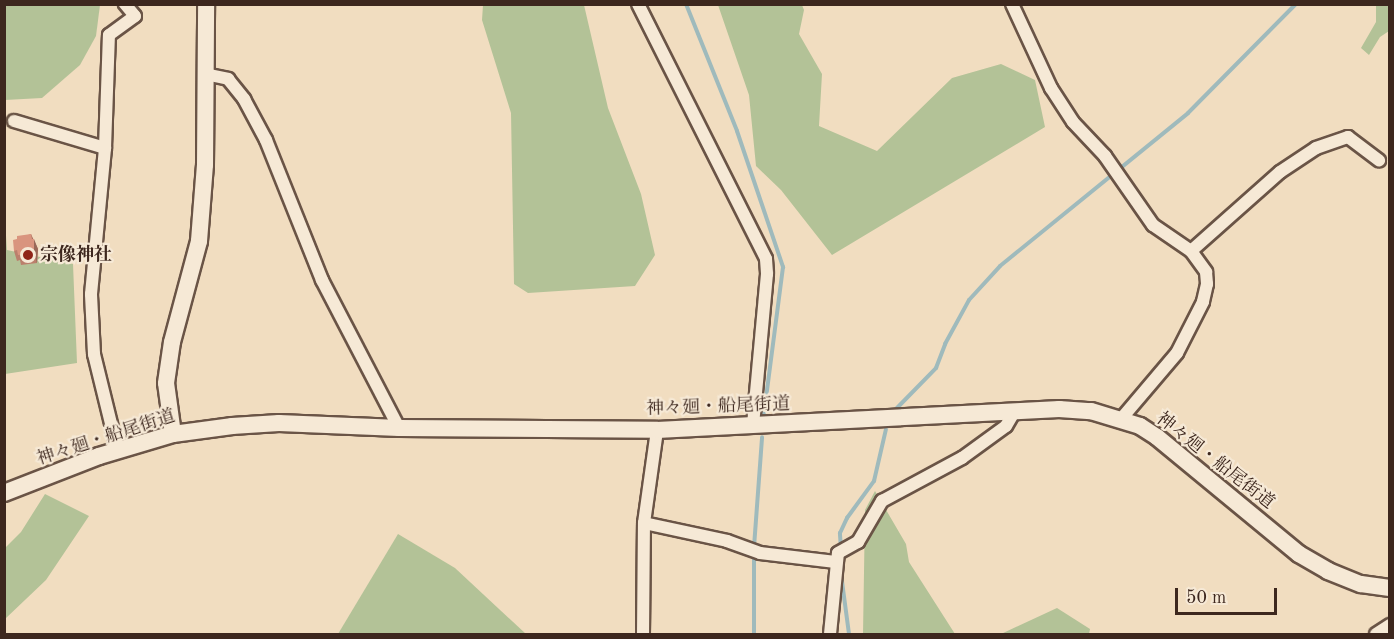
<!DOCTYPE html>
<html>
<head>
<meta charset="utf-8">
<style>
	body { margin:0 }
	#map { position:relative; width:1394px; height:639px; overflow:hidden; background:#f1ddc0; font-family:"Old Standard TT","Noto Serif JP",serif }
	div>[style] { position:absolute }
	.green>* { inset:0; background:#b3c297 }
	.stream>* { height:4px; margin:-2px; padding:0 2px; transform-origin:2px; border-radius:2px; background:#9fbabc }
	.roads { filter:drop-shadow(2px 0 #6a5446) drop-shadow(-2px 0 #6a5446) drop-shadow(0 2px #6a5446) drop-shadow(0 -2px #6a5446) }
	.street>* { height:12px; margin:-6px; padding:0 6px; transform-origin:6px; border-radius:6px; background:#f6e9d6 }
	.secondary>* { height:16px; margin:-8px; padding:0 8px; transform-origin:8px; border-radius:8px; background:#f6e9d6 }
	.wall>* { inset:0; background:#bb7f6c }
	.shaded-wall>* { inset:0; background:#986858 }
	.building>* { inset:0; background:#d9947e }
	.dots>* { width:16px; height:16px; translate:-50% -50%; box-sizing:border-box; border:3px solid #f6e9d6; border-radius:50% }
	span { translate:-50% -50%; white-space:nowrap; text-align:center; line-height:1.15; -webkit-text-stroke:4.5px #f6e9d6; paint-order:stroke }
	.poi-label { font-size:18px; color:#3d271e; font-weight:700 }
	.left { translate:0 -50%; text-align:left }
	.street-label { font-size:18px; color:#3d271e }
	.frame { position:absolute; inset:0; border:6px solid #3d271e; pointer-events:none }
	.scale { position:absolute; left:1175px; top:588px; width:102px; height:27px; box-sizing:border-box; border:3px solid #3d271e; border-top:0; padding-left:8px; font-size:18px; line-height:21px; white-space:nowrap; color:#3d271e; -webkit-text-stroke:4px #f6e9d6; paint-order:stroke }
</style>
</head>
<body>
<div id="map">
	<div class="green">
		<i style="clip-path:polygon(5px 4px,100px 5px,96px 36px,80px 65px,42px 98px,5px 100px)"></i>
		<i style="clip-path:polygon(483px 5px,584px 5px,608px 108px,641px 194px,655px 255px,635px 286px,528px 293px,514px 284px,511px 113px,482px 20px)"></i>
		<i style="clip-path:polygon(718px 5px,802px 5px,804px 10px,799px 34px,822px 74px,819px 126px,877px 151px,952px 78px,1001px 64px,1035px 80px,1045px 127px,832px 255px,781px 190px,756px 166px,749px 95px)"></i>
		<i style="clip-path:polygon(1376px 5px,1389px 5px,1389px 31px,1380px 37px,1369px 55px,1361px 48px,1376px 22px)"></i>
		<i style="clip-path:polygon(4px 206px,7px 250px,73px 264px,77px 363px,5px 374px)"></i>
		<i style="clip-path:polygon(875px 491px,906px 544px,909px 562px,955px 634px,863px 634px,865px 510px)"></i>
		<i style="clip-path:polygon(45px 494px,89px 516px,46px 580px,5px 619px,5px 548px,21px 532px)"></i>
		<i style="clip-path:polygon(398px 534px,455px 568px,526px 634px,338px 634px)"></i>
		<i style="clip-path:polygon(1057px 608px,1090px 629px,1089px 634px,1001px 634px)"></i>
	</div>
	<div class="stream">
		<i style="left:686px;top:4px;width:137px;rotate:68.1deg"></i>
		<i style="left:737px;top:131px;width:144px;rotate:71.3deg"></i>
		<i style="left:783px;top:267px;width:148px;rotate:97.4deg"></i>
		<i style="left:895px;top:410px;width:59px;rotate:-45.7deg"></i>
		<i style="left:936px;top:368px;width:26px;rotate:-69deg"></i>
		<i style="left:945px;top:344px;width:50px;rotate:-61.4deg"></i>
		<i style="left:969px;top:300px;width:46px;rotate:-47.6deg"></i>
		<i style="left:1000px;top:266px;width:242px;rotate:-39.1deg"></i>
		<i style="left:1188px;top:113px;width:153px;rotate:-45.3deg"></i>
		<i style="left:754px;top:547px;width:110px;rotate:-85.8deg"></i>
		<i style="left:841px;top:549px;width:16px;rotate:-94deg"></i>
		<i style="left:840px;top:533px;width:17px;rotate:-65deg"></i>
		<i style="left:847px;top:518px;width:46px;rotate:-53.9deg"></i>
		<i style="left:874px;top:481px;width:53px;rotate:-77deg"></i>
		<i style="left:754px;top:554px;width:80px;rotate:90deg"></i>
		<i style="left:841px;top:574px;width:61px;rotate:82.4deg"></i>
	</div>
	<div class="roads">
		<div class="street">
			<i style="left:638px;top:4px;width:285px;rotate:63.3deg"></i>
			<i style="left:766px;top:259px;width:15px;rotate:86deg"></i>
			<i style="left:767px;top:274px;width:152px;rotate:95.3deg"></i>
			<i style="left:1012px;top:4px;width:93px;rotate:65.1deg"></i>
			<i style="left:1051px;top:88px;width:40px;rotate:57.1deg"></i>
			<i style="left:1073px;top:122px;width:47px;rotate:46.7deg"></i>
			<i style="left:1105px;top:156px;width:84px;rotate:55.2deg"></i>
			<i style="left:1153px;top:225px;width:46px;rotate:34.4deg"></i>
			<i style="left:1191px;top:251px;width:26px;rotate:54deg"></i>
			<i style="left:1206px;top:272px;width:12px;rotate:85deg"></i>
			<i style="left:1207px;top:284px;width:18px;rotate:103deg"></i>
			<i style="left:1203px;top:302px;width:57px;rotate:117deg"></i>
			<i style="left:1177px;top:353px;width:87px;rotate:130.3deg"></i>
			<i style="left:205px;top:74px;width:24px;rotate:12deg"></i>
			<i style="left:228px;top:79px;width:26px;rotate:51deg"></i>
			<i style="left:244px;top:99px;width:47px;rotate:61.8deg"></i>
			<i style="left:266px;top:140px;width:151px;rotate:68.2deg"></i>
			<i style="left:322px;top:280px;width:167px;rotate:62.5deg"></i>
			<i style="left:14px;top:121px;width:95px;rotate:16.5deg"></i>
			<i style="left:1191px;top:251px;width:119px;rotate:-41.6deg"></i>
			<i style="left:1280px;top:172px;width:43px;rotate:-33.7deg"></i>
			<i style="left:1316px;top:148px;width:34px;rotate:-19deg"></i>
			<i style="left:1348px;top:137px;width:39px;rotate:37deg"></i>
			<i style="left:118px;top:452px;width:101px;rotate:-103.8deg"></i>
			<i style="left:94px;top:354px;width:60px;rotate:-92.9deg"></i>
			<i style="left:91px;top:294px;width:147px;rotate:-84.5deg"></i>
			<i style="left:105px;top:148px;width:113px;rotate:-88deg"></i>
			<i style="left:109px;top:35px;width:32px;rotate:-36deg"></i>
			<i style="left:135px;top:16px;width:16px;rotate:-130deg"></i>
			<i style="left:644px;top:523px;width:85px;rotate:12.2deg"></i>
			<i style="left:727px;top:541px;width:35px;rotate:20deg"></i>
			<i style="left:760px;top:553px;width:76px;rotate:6.8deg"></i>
			<i style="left:643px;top:634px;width:111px;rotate:-89.5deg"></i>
			<i style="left:644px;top:523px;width:94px;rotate:-82deg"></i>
			<i style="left:830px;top:634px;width:81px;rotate:-84.4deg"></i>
			<i style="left:838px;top:553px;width:23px;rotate:-29deg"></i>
			<i style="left:858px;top:542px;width:48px;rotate:-59.7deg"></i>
			<i style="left:882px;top:501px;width:91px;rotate:-28.3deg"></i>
			<i style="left:962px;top:458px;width:54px;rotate:-36deg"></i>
			<i style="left:1006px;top:426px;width:16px;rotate:-60deg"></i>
			<i style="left:1376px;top:634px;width:17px;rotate:-33deg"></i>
		</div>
		<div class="secondary">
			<i style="left:173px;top:434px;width:51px;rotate:-97.8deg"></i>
			<i style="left:166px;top:383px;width:41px;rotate:-81.7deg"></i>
			<i style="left:172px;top:342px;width:105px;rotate:-75deg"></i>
			<i style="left:199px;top:241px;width:76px;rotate:-85.5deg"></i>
			<i style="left:205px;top:165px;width:161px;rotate:-89.6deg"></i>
			<i style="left:4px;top:493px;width:102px;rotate:-21.3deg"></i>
			<i style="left:99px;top:456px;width:77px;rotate:-16.6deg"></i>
			<i style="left:173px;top:434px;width:60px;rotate:-7.7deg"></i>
			<i style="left:232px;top:426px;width:47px;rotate:-3.7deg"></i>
			<i style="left:279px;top:423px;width:120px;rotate:2.4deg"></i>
			<i style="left:399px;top:428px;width:258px;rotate:0.4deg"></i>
			<i style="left:657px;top:430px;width:403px;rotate:-3deg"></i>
			<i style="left:1059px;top:409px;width:32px;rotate:4deg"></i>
			<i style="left:1091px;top:411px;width:51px;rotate:17deg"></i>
			<i style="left:1140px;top:426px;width:20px;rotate:33deg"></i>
			<i style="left:1157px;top:437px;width:184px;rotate:39.5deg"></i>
			<i style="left:1299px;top:554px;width:34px;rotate:30deg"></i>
			<i style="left:1328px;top:571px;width:35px;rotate:22deg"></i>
			<i style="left:1361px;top:584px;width:29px;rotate:8deg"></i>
		</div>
	</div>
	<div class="wall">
		<i style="clip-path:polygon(31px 234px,38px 249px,37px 263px,21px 265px,20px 260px,17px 261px,14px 251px,17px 239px)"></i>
	</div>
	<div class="shaded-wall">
		<i style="clip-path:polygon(31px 234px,34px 243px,34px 239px,38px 249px,37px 263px,34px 253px)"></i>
	</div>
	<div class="building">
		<i style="clip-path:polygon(31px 234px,32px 239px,34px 239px,34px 253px,18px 255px,17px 250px,14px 251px,13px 240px,17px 239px,17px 236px)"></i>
	</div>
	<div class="dots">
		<i style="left:28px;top:255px;background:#8f2418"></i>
	</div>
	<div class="poi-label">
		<span class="left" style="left:40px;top:255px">宗像神社</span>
	</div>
	<div class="street-label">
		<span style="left:718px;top:407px;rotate:-2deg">神々廻・船尾街道</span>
		<span style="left:106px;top:438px;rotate:-18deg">神々廻・船尾街道</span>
		<span style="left:1215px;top:461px;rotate:38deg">神々廻・船尾街道</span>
	</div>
	<div class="frame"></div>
	<div class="scale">50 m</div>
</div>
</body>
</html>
